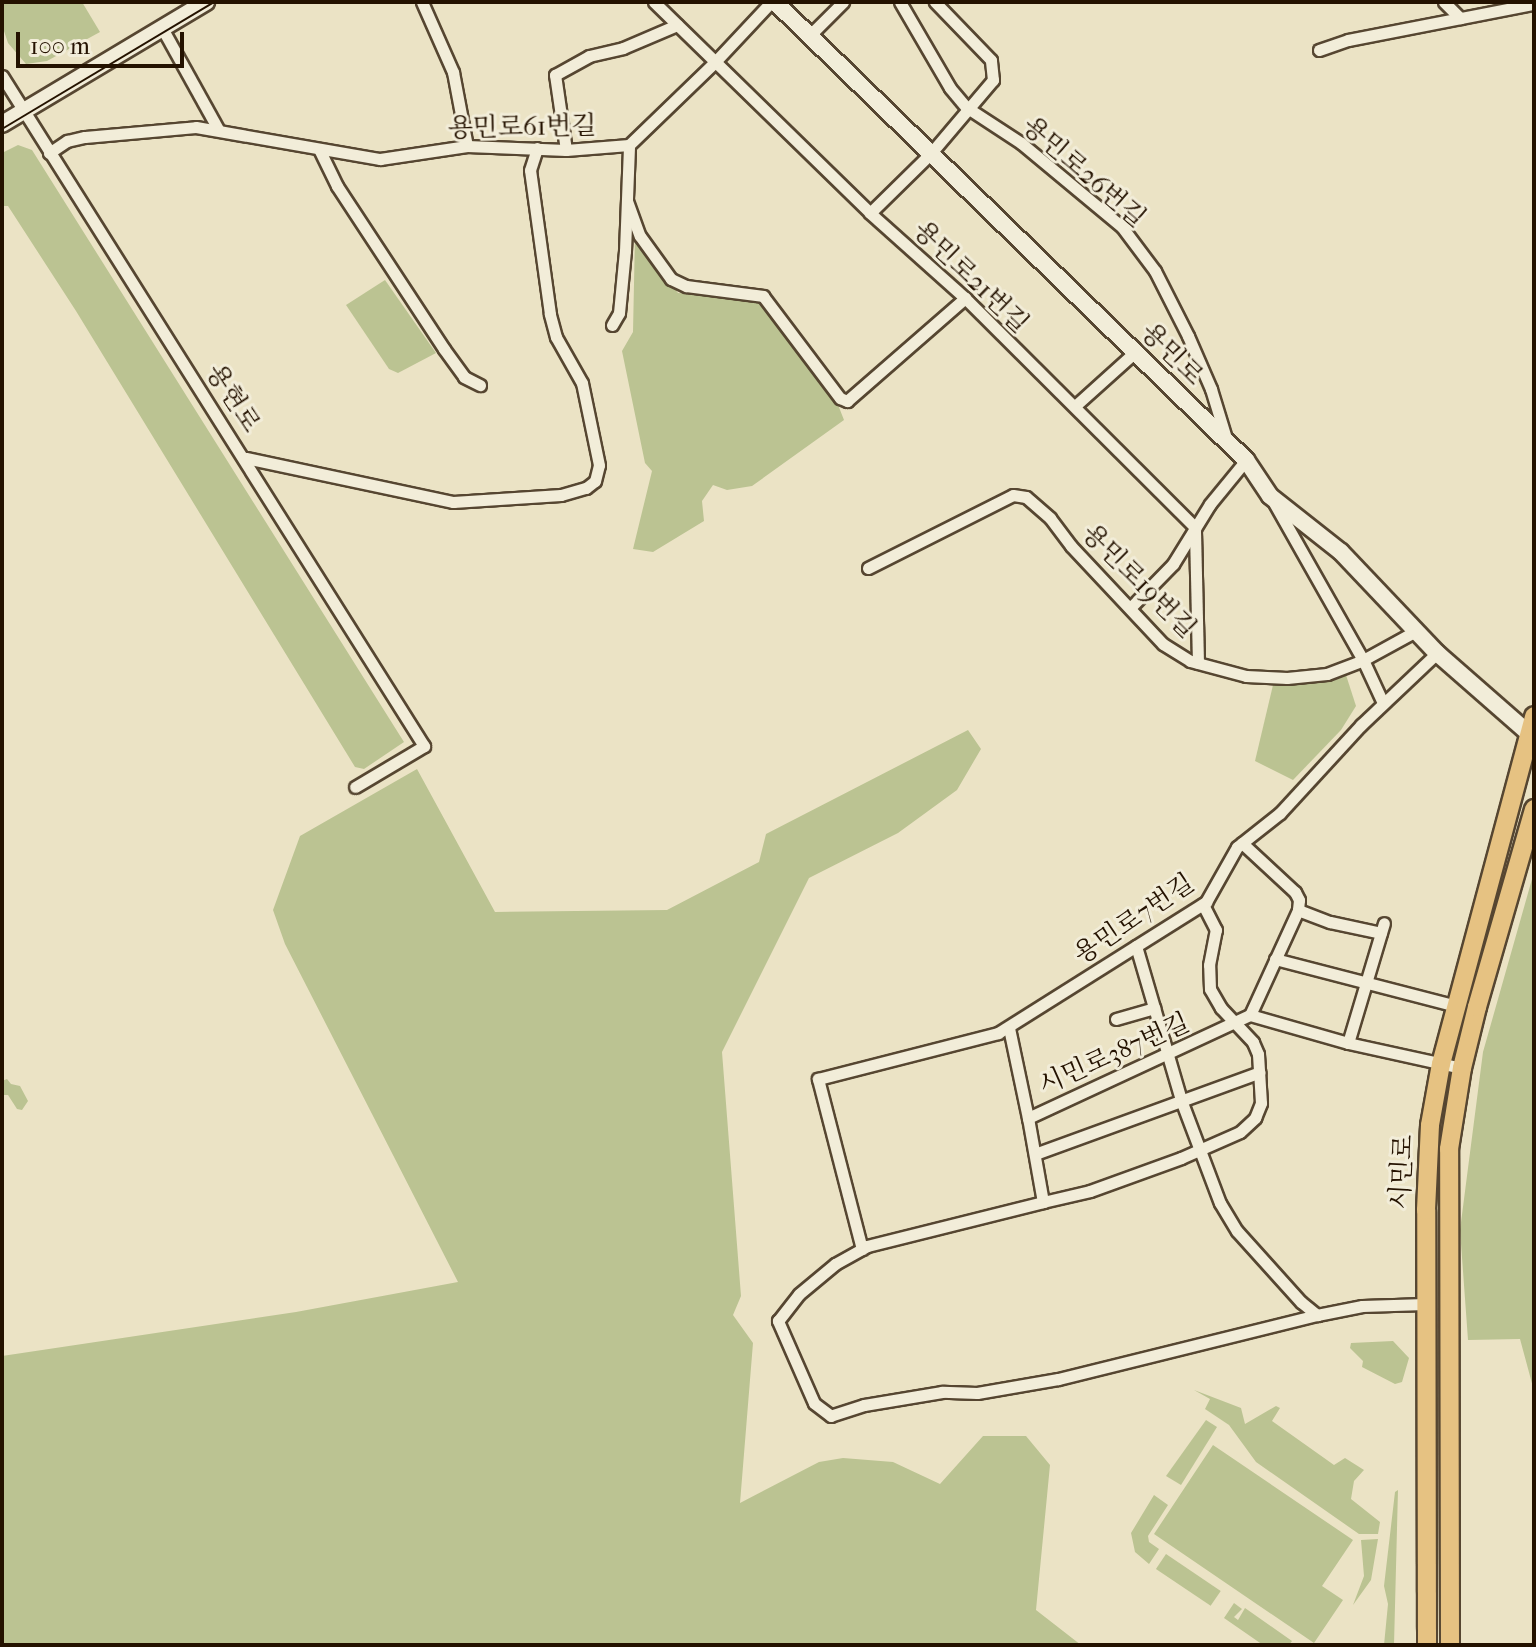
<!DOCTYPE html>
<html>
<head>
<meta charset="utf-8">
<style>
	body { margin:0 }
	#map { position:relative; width:1536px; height:1647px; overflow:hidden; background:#ebe3c5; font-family:"IM FELL French Canon","Noto Serif KR",serif }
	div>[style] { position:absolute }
	.green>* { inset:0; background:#bbc392; transform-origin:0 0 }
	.roads { filter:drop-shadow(2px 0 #564631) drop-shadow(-2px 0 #564631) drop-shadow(0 2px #564631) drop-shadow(0 -2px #564631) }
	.street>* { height:11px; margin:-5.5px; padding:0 5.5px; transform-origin:5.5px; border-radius:5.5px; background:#f2edd9 }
	.secondary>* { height:16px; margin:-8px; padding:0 8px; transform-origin:8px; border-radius:8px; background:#f2edd9 }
	.primary>* { height:18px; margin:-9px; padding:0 9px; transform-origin:9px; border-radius:9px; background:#e6c282 }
	.tram>* { height:2px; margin:-1px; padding:0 1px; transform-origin:1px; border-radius:1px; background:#241200 }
	span { translate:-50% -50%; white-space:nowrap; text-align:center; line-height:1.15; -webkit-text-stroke:6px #f2edd9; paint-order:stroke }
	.street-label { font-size:26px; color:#241200 }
	.frame { position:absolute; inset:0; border:4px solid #241200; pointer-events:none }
	.scale { position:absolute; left:16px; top:32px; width:168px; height:36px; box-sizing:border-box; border:4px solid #241200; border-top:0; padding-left:10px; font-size:24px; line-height:28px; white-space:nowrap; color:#241200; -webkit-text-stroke:6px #f2edd9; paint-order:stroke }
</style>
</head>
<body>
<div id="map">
	<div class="green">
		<i style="clip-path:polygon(2px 2px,82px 2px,100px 32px,47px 61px,26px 64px,8px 43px,2px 25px)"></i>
		<i style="clip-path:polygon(18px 145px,32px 150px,404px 742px,364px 769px,355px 767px,76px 311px,8px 206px,2px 206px,2px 153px)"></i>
		<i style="clip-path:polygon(635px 235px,678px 293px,764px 299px,833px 392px,844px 420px,752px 486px,727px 490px,713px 485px,702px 501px,704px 521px,653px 552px,633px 549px,652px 471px,645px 463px,622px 351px,633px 332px)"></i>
		<i style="clip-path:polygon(385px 280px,436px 353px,398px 373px,389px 369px,346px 305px)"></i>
		<i style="clip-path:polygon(1346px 675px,1356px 706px,1341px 730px,1293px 780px,1255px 761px,1273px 685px)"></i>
		<i style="clip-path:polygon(968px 730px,981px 749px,957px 790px,898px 833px,809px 878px,722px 1052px,741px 1296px,733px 1315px,753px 1343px,740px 1503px,819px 1462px,843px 1458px,893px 1462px,940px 1484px,983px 1436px,1026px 1436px,1050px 1465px,1036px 1610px,1081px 1645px,2px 1645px,2px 1356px,296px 1312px,458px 1282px,285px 944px,273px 910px,300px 836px,417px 769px,495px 912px,667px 910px,759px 862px,766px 834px)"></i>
		<i style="clip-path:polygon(1534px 872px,1534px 1391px,1520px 1339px,1468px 1340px,1460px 1230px,1483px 1052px)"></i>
		<i style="clip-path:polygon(7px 1079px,11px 1084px,20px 1086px,28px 1101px,22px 1110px,17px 1109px,8px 1095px,2px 1095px,2px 1081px)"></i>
		<i style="clip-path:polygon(1393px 1341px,1409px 1358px,1402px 1382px,1395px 1384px,1362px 1367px,1363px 1361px,1350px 1348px,1351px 1343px)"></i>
		<i style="clip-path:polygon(1194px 1390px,1241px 1408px,1245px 1424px,1276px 1406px,1280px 1408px,1272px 1421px,1334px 1465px,1345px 1458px,1364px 1470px,1354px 1481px,1351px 1499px,1380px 1522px,1378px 1534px,1359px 1534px,1256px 1462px,1229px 1425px,1205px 1409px,1210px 1399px)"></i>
		<i style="clip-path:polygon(1206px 1420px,1217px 1427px,1181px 1485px,1166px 1476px)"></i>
		<i style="clip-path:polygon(1213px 1445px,1353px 1540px,1322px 1586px,1343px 1600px,1314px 1643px,1154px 1534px)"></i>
		<i style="clip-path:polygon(1398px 1490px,1394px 1645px,1384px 1645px,1388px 1604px,1384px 1586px,1395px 1492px)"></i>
		<i style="clip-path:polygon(1154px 1495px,1168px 1505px,1148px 1536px,1149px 1542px,1159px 1549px,1149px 1564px,1135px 1552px,1131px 1533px)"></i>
		<i style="clip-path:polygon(1378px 1539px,1371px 1580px,1353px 1605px,1364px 1576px,1361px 1540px)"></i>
		<i style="left:1166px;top:1554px;width:66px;height:18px;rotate:34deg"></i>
		<i style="clip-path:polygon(1234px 1603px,1242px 1609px,1234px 1617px,1238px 1620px,1245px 1608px,1292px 1641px,1289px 1645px,1263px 1645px,1224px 1618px)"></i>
	</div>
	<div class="roads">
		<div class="street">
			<i style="left:422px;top:2px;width:77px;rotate:66.1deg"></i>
			<i style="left:453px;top:72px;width:75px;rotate:79.3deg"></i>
			<i style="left:654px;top:2px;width:302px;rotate:44.3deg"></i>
			<i style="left:870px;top:213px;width:127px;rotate:41.8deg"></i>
			<i style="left:965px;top:298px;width:325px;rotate:44.9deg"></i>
			<i style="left:900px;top:2px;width:99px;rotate:59.8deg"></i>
			<i style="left:950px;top:88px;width:25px;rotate:50deg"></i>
			<i style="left:966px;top:107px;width:66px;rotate:33.2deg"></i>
			<i style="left:1021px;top:143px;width:131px;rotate:39.7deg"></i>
			<i style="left:1122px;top:227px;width:55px;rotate:53.1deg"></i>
			<i style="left:1155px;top:271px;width:73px;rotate:63.1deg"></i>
			<i style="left:1188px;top:336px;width:58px;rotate:66.5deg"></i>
			<i style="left:1211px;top:389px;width:51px;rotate:73deg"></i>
			<i style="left:1444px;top:2px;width:23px;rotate:45deg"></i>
			<i style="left:162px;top:28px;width:115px;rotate:61deg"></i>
			<i style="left:810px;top:35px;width:47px;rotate:-45deg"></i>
			<i style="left:1319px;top:50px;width:31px;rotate:-19deg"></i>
			<i style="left:1348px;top:40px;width:189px;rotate:-11deg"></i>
			<i style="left:2px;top:76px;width:792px;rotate:57.8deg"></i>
			<i style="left:424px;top:746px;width:80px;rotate:149.3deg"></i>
			<i style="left:566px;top:150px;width:76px;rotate:-98.3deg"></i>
			<i style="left:555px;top:75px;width:39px;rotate:-29deg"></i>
			<i style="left:589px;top:56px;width:35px;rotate:-13deg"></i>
			<i style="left:623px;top:48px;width:59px;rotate:-23.1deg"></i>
			<i style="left:320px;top:151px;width:39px;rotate:64deg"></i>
			<i style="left:337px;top:186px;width:195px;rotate:56.7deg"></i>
			<i style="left:444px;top:349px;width:34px;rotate:54deg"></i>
			<i style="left:464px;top:377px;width:18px;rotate:27deg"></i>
			<i style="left:49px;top:153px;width:22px;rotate:-34deg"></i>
			<i style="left:67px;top:141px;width:18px;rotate:-13deg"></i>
			<i style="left:85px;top:137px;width:111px;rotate:-5.1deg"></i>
			<i style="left:196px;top:127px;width:187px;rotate:9.9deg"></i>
			<i style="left:380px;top:159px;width:88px;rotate:-8.5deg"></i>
			<i style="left:467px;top:146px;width:99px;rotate:2.3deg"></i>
			<i style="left:566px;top:150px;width:63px;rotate:-4.5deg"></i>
			<i style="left:629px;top:145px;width:117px;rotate:-44deg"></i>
			<i style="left:713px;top:64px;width:85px;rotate:-46.9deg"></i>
			<i style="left:627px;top:201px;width:37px;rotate:70deg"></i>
			<i style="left:640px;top:236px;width:53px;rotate:54.2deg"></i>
			<i style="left:671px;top:279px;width:17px;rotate:25deg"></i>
			<i style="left:686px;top:286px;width:78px;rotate:7.4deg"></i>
			<i style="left:763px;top:296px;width:128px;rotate:53deg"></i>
			<i style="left:840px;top:398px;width:8px;rotate:23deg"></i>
			<i style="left:847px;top:401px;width:157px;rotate:-41.1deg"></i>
			<i style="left:870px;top:213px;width:86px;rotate:-44.5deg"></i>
			<i style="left:931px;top:153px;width:96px;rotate:-49.7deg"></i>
			<i style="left:993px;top:80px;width:20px;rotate:-96deg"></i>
			<i style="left:991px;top:60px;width:81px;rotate:-134deg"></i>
			<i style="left:612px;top:325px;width:14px;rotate:-60deg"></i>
			<i style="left:619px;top:313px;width:62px;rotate:-84.5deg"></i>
			<i style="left:625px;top:251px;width:106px;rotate:-87.8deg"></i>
			<i style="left:1075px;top:406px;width:81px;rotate:-42deg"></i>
			<i style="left:246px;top:458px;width:212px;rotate:12deg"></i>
			<i style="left:453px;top:502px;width:108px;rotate:-3.7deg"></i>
			<i style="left:561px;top:495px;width:26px;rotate:-16deg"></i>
			<i style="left:586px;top:488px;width:11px;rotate:-38deg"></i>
			<i style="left:595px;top:481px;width:16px;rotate:-76deg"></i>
			<i style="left:599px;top:465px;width:84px;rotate:-101.7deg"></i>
			<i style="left:582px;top:383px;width:53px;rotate:-119.5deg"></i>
			<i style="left:556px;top:337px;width:24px;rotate:-105deg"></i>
			<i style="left:550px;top:314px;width:145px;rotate:-97.9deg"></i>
			<i style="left:530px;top:170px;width:23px;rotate:-72deg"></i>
			<i style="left:1195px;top:531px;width:132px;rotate:88.7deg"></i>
			<i style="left:868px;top:568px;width:162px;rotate:-26.7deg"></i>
			<i style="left:1013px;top:495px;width:13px;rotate:9deg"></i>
			<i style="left:1026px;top:497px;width:32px;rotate:41deg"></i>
			<i style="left:1050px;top:518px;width:35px;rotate:53deg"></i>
			<i style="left:1071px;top:546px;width:134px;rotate:46.8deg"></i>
			<i style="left:1163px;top:644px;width:32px;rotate:32deg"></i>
			<i style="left:1190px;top:661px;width:58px;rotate:15deg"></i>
			<i style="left:1246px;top:676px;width:41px;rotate:2.8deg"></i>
			<i style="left:1287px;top:678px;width:40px;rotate:-5.7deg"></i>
			<i style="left:1327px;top:674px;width:39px;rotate:-21deg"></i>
			<i style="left:1363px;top:660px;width:180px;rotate:-119.5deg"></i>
			<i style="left:1131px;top:607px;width:60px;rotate:-45.7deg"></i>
			<i style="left:1173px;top:564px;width:70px;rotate:-58.3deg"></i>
			<i style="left:1210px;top:504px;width:57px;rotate:-50.7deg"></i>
			<i style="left:1383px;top:703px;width:47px;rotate:-114.9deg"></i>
			<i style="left:1363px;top:660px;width:60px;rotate:-28.7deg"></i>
			<i style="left:1242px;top:843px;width:72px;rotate:42.8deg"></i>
			<i style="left:1295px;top:892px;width:9px;rotate:63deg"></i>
			<i style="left:1299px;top:900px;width:10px;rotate:96deg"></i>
			<i style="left:1298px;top:910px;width:34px;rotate:21deg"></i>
			<i style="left:1330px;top:922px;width:52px;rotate:12.2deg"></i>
			<i style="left:1136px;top:946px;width:160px;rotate:73.7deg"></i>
			<i style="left:1181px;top:1100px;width:110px;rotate:69.3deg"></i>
			<i style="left:1220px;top:1203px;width:33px;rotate:59deg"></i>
			<i style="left:1237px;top:1231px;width:96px;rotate:48deg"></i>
			<i style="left:1301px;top:1302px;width:21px;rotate:39deg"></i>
			<i style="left:1317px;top:1315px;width:46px;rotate:-11.3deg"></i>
			<i style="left:1362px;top:1306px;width:63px;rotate:-1.8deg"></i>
			<i style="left:1275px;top:959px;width:188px;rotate:14.5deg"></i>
			<i style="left:1250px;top:1015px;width:115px;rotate:-65.4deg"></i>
			<i style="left:1116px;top:1019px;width:40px;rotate:-16deg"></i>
			<i style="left:1009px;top:1028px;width:92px;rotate:78.1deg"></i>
			<i style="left:1348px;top:1043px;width:125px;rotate:-73.3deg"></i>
			<i style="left:1035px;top:1154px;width:239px;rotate:-20deg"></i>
			<i style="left:1043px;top:1202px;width:48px;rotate:-13.2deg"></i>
			<i style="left:1090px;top:1191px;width:97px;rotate:-19.9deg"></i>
			<i style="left:1181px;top:1158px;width:64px;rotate:-23.8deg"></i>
			<i style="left:1240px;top:1132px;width:21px;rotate:-43deg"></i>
			<i style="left:1255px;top:1118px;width:16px;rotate:-68deg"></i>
			<i style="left:1261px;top:1103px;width:49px;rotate:-93.5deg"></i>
			<i style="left:1258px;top:1054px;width:13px;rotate:-113deg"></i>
			<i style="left:1253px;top:1042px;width:47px;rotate:-133.3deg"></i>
			<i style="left:1221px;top:1008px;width:22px;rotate:-120deg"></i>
			<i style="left:1210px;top:989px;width:24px;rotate:-92deg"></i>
			<i style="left:1209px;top:965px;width:36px;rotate:-79deg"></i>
			<i style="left:1216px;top:930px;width:29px;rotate:-117deg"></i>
			<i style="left:862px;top:1249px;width:176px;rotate:-104.5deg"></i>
			<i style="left:818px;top:1079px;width:186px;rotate:-14.3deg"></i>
			<i style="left:998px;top:1033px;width:246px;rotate:-32.2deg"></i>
			<i style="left:1206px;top:902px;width:63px;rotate:-60.6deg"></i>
			<i style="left:1237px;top:847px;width:55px;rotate:-38.3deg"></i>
			<i style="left:1280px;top:813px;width:120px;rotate:-47.4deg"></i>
			<i style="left:1361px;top:725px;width:105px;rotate:-43.5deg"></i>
			<i style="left:1317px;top:1315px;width:267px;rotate:166.1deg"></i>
			<i style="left:1058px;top:1379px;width:82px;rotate:170.2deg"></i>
			<i style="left:977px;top:1393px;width:35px;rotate:-178deg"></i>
			<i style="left:942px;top:1392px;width:79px;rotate:170.5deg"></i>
			<i style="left:864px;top:1405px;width:35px;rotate:162deg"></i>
			<i style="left:831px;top:1416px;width:21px;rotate:-143deg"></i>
			<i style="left:814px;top:1403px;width:90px;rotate:-113.7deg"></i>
			<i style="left:778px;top:1321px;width:34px;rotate:-52deg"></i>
			<i style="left:799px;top:1294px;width:47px;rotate:-39.8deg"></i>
			<i style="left:835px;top:1264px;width:37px;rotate:-29deg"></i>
			<i style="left:867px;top:1246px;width:181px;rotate:-14deg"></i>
			<i style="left:1043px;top:1202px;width:85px;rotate:-100.1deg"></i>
			<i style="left:1028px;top:1118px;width:245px;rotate:-24.9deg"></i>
			<i style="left:1250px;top:1015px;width:102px;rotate:15.9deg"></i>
			<i style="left:1348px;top:1043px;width:117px;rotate:12.4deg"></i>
		</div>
		<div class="secondary">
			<i style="left:775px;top:2px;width:657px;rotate:44.2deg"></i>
			<i style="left:1246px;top:460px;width:43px;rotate:56.3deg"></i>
			<i style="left:1270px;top:496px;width:90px;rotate:38.3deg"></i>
			<i style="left:1341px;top:552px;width:139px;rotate:46.5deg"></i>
			<i style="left:1437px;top:653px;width:129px;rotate:41.2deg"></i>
			<i style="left:2px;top:124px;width:238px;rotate:-30.9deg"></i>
		</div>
		<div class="primary">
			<i style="left:1427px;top:1645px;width:435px;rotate:-90.1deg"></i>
			<i style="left:1426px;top:1210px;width:85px;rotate:-87.3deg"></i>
			<i style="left:1430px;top:1125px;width:62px;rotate:-79.8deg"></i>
			<i style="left:1441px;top:1064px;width:360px;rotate:-75deg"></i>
			<i style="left:1450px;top:1645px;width:496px;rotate:-90.1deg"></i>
			<i style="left:1449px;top:1149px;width:82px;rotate:-80.9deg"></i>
			<i style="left:1462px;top:1068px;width:63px;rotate:-76.2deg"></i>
			<i style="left:1477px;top:1007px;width:206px;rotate:-73.9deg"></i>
		</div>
	</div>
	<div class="tram">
		<i style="left:2px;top:129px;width:247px;rotate:-30.9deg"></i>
	</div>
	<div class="street-label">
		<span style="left:522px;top:127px;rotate:-1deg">용민로61번길</span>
		<span style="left:1084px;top:172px;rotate:41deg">용민로26번길</span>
		<span style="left:971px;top:277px;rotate:44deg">용민로21번길</span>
		<span style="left:1172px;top:354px;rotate:45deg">용민로</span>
		<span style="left:233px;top:398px;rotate:57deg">용현로</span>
		<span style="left:1139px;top:581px;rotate:45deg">용민로19번길</span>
		<span style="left:1134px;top:919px;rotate:-34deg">용민로7번길</span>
		<span style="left:1114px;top:1054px;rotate:-24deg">시민로387번길</span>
		<span style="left:1402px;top:1172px;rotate:-87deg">시민로</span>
	</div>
	<div class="frame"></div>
	<div class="scale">100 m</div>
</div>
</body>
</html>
